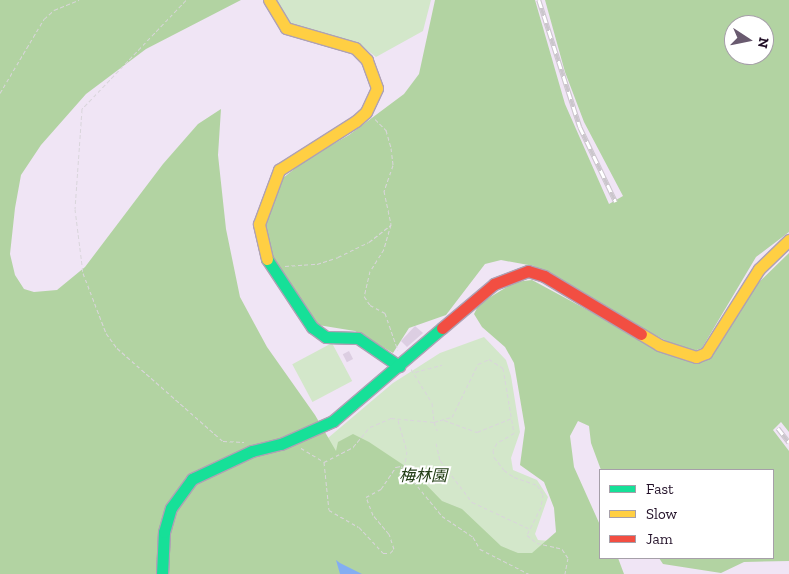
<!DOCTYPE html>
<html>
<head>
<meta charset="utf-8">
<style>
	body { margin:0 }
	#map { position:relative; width:789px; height:574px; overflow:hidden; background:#f0e5f5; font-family:"Zilla Slab","Noto Sans JP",serif }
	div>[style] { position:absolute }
	.green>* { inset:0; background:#d3e7ca; transform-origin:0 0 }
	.forest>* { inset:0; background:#b2d3a2 }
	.water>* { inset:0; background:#83aef2 }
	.building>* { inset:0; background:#dccee2; transform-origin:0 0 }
	.path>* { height:1px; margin-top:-0.5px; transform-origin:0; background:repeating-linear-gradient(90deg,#d9d5db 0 4px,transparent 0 6.5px) }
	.roads { filter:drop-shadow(1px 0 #aea1b4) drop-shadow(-1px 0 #aea1b4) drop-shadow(0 1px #aea1b4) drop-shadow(0 -1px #aea1b4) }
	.fast>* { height:11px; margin:-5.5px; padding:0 5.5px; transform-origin:5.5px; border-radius:5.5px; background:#16e098 }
	.slow>* { height:11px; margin:-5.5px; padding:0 5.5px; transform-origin:5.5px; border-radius:5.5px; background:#ffcf43 }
	.jam>* { height:11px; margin:-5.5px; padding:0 5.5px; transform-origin:5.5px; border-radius:5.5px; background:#f24e42 }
	.rail>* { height:4.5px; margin-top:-2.25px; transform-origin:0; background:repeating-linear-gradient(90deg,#fff 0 8px,#cbc6cc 0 16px); box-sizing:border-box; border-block:1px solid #cbc6cc }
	span { translate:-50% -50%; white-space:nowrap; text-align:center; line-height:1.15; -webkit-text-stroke:4px #fff; paint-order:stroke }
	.park-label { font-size:16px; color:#233e16; font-style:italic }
	.legend { position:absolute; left:599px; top:469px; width:175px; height:90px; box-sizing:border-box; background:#fff; border:1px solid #a69fa9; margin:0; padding:6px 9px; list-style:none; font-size:15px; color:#210f27 }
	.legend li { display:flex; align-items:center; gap:10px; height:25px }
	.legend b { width:25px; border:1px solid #a69fa9 }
	.north { position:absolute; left:724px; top:15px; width:50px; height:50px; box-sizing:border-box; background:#fff; border:1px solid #a69fa9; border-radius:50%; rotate:101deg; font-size:14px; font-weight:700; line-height:20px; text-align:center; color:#210f27 }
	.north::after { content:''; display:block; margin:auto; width:18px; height:22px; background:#695a6f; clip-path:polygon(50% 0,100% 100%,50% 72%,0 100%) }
</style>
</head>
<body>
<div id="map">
	<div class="green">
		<i style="clip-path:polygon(274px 0,431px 0,423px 31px,376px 57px,358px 43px,290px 25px)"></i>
		<i style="clip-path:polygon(484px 337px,506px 360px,511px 376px,520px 432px,511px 458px,513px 470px,537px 480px,548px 497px,535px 534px,538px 540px,562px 542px,569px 574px,296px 465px,393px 383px,440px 353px)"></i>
		<i style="left:332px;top:343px;width:43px;height:45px;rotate:62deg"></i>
	</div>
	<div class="forest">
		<i style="clip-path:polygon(0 0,241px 0,146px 49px,86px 94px,41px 145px,21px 175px,15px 208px,10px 254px,15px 275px,24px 289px,34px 292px,57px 290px,85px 267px,163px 164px,198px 124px,221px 109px,218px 155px,226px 229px,240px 297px,267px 347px,315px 415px,336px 451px,338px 442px,353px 434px,369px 442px,414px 472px,442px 501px,462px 509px,501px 546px,518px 553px,532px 553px,556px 532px,554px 508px,544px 482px,520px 465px,525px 428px,514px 363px,505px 347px,482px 327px,474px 314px,479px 304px,515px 282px,532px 280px,669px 354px,695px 364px,710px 357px,754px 287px,789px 253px,789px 432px,781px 422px,773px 430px,789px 451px,789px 561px,744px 562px,721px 573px,663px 564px,659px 558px,773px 558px,773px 470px,601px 470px,591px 443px,589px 426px,578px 421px,570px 436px,574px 467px,600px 525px,600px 558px,618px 558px,624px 574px,0 574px)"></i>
		<i style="clip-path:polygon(evenodd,435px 0,535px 0,565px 104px,609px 204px,623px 196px,584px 122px,565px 72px,545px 0,789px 0,789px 232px,756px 257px,702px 348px,694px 351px,680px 348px,605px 309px,534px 266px,501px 260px,485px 264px,446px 315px,409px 328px,393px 353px,355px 331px,318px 325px,267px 249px,264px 219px,283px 178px,307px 159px,349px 135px,404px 94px,419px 74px,435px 0,734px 25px,764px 25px,764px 55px,734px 55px,734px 25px)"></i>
	</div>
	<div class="water">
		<i style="clip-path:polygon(336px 560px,340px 563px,362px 574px,340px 574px)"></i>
	</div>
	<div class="building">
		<i style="clip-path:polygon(415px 326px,423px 333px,407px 347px,401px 341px)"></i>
		<i style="left:349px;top:351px;width:9px;height:7px;rotate:63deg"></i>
	</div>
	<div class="path">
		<i style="left:186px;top:0;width:151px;rotate:133.7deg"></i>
		<i style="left:82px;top:109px;width:100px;rotate:94deg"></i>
		<i style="left:75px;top:209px;width:64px;rotate:82.9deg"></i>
		<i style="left:83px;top:273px;width:64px;rotate:69deg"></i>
		<i style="left:106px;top:333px;width:19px;rotate:54deg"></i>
		<i style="left:117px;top:348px;width:141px;rotate:41.3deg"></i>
		<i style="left:223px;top:441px;width:21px;rotate:3deg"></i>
		<i style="left:0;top:93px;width:86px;rotate:-59.3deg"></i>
		<i style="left:44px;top:19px;width:13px;rotate:-42deg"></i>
		<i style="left:54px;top:10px;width:27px;rotate:-22deg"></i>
		<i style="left:375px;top:119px;width:16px;rotate:45deg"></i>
		<i style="left:386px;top:130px;width:19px;rotate:74deg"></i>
		<i style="left:391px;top:148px;width:17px;rotate:83deg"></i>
		<i style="left:393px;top:165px;width:28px;rotate:109deg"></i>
		<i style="left:384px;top:191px;width:34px;rotate:78deg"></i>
		<i style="left:391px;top:224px;width:26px;rotate:106deg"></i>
		<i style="left:384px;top:249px;width:26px;rotate:122deg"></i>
		<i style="left:370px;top:271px;width:26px;rotate:103deg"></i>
		<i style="left:364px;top:296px;width:11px;rotate:56deg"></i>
		<i style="left:370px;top:305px;width:17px;rotate:28deg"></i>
		<i style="left:385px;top:313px;width:39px;rotate:71deg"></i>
		<i style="left:285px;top:266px;width:32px;rotate:-4deg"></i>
		<i style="left:317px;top:264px;width:22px;rotate:-18deg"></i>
		<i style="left:338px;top:257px;width:34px;rotate:-26deg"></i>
		<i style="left:369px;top:242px;width:28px;rotate:-38deg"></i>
		<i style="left:411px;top:369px;width:40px;rotate:58deg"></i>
		<i style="left:432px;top:403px;width:19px;rotate:84deg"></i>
		<i style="left:434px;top:422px;width:19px;rotate:-16deg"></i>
		<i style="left:452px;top:417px;width:59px;rotate:-63.9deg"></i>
		<i style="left:478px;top:364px;width:12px;rotate:-24deg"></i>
		<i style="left:489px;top:359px;width:17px;rotate:33deg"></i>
		<i style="left:503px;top:368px;width:66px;rotate:80.4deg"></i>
		<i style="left:514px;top:433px;width:20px;rotate:150deg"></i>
		<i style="left:497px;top:443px;width:8px;rotate:120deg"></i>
		<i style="left:493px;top:450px;width:7px;rotate:82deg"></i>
		<i style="left:494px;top:457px;width:16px;rotate:52deg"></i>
		<i style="left:504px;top:470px;width:12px;rotate:35deg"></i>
		<i style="left:514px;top:477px;width:24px;rotate:19deg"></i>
		<i style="left:537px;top:485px;width:11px;rotate:56deg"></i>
		<i style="left:543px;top:494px;width:13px;rotate:99deg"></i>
		<i style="left:541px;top:507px;width:31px;rotate:117deg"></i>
		<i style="left:527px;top:535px;width:13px;rotate:39deg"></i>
		<i style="left:537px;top:543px;width:26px;rotate:13deg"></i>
		<i style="left:562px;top:549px;width:11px;rotate:56deg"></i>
		<i style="left:568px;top:558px;width:16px;rotate:101deg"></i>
		<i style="left:415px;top:372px;width:28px;rotate:-15deg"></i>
		<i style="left:398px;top:420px;width:32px;rotate:74deg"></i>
		<i style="left:407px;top:451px;width:18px;rotate:99deg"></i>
		<i style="left:444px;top:420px;width:35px;rotate:20deg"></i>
		<i style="left:477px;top:432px;width:37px;rotate:-22deg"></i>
		<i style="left:436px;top:443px;width:17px;rotate:77deg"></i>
		<i style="left:440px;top:460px;width:53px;rotate:52.7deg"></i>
		<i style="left:472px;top:502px;width:62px;rotate:24.9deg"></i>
		<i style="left:301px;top:448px;width:27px;rotate:31deg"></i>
		<i style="left:324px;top:462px;width:48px;rotate:84.1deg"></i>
		<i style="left:329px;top:510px;width:34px;rotate:30deg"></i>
		<i style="left:359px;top:527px;width:35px;rotate:47deg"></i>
		<i style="left:383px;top:553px;width:7px"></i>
		<i style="left:390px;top:553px;width:6px;rotate:-45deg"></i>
		<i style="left:394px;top:549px;width:16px;rotate:-108deg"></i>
		<i style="left:389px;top:534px;width:25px;rotate:-130deg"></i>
		<i style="left:373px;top:515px;width:19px;rotate:-111deg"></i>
		<i style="left:366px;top:497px;width:17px;rotate:-28deg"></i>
		<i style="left:381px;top:489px;width:27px;rotate:-56deg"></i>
		<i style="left:396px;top:467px;width:5px;rotate:-11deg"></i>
		<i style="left:401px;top:466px;width:65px;rotate:50.6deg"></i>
		<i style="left:442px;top:516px;width:37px;rotate:34deg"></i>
		<i style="left:473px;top:537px;width:14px;rotate:60deg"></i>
		<i style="left:480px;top:549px;width:55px;rotate:27deg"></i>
		<i style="left:324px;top:462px;width:33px;rotate:-27deg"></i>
		<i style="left:353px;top:447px;width:26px;rotate:-50deg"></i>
		<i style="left:370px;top:427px;width:23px;rotate:-23deg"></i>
		<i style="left:391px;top:418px;width:43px;rotate:5.3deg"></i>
		<i style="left:434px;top:422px;width:9px;rotate:69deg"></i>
	</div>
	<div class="roads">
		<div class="fast">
			<i style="left:267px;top:259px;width:82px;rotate:56.5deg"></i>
			<i style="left:312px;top:327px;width:17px;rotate:36deg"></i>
			<i style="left:326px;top:337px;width:32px;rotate:2deg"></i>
			<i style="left:358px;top:338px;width:50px;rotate:34.3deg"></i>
			<i style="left:162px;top:574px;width:42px;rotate:-87.3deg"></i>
			<i style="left:164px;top:532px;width:25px;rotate:-74deg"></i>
			<i style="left:171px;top:508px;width:36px;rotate:-54deg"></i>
			<i style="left:192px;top:479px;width:66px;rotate:-25deg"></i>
			<i style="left:252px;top:451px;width:30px;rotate:-14deg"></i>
			<i style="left:281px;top:444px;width:57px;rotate:-23.9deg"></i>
			<i style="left:333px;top:421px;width:143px;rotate:-40.5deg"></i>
		</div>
		<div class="slow">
			<i style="left:267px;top:259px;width:36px;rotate:-103deg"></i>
			<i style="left:259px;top:224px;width:58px;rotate:-69.7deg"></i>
			<i style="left:279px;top:170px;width:91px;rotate:-32.5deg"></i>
			<i style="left:356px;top:121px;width:13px;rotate:-42deg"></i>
			<i style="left:366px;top:112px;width:26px;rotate:-65deg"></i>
			<i style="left:377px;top:88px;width:30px;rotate:-110deg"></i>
			<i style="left:367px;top:60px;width:17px;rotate:-135deg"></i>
			<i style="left:355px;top:48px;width:72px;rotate:-163.8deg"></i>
			<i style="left:286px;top:28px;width:33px;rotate:-121deg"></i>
			<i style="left:641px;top:334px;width:21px;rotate:31deg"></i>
			<i style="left:659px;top:345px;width:39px;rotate:18deg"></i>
			<i style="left:696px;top:357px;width:11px;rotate:-22deg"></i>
			<i style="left:706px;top:353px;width:99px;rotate:-57.8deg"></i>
			<i style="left:759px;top:269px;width:42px;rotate:-44deg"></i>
		</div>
		<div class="jam">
			<i style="left:442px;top:328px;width:68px;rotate:-40.2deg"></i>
			<i style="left:494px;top:284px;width:36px;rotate:-21deg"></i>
			<i style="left:528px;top:271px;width:17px;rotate:17deg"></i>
			<i style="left:544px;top:276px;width:113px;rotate:30.9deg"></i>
		</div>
	</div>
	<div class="rail">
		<i style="left:539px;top:0;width:133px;rotate:72.1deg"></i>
		<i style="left:580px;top:127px;width:83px;rotate:64.4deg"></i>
		<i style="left:778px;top:428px;width:18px;rotate:52deg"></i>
	</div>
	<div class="park-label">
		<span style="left:423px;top:476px">梅林園</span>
	</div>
	<ul class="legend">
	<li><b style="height:6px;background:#16e098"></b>Fast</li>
	<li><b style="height:6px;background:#ffcf43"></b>Slow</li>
	<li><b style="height:6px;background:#f24e42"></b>Jam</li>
	</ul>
	<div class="north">N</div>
</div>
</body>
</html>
